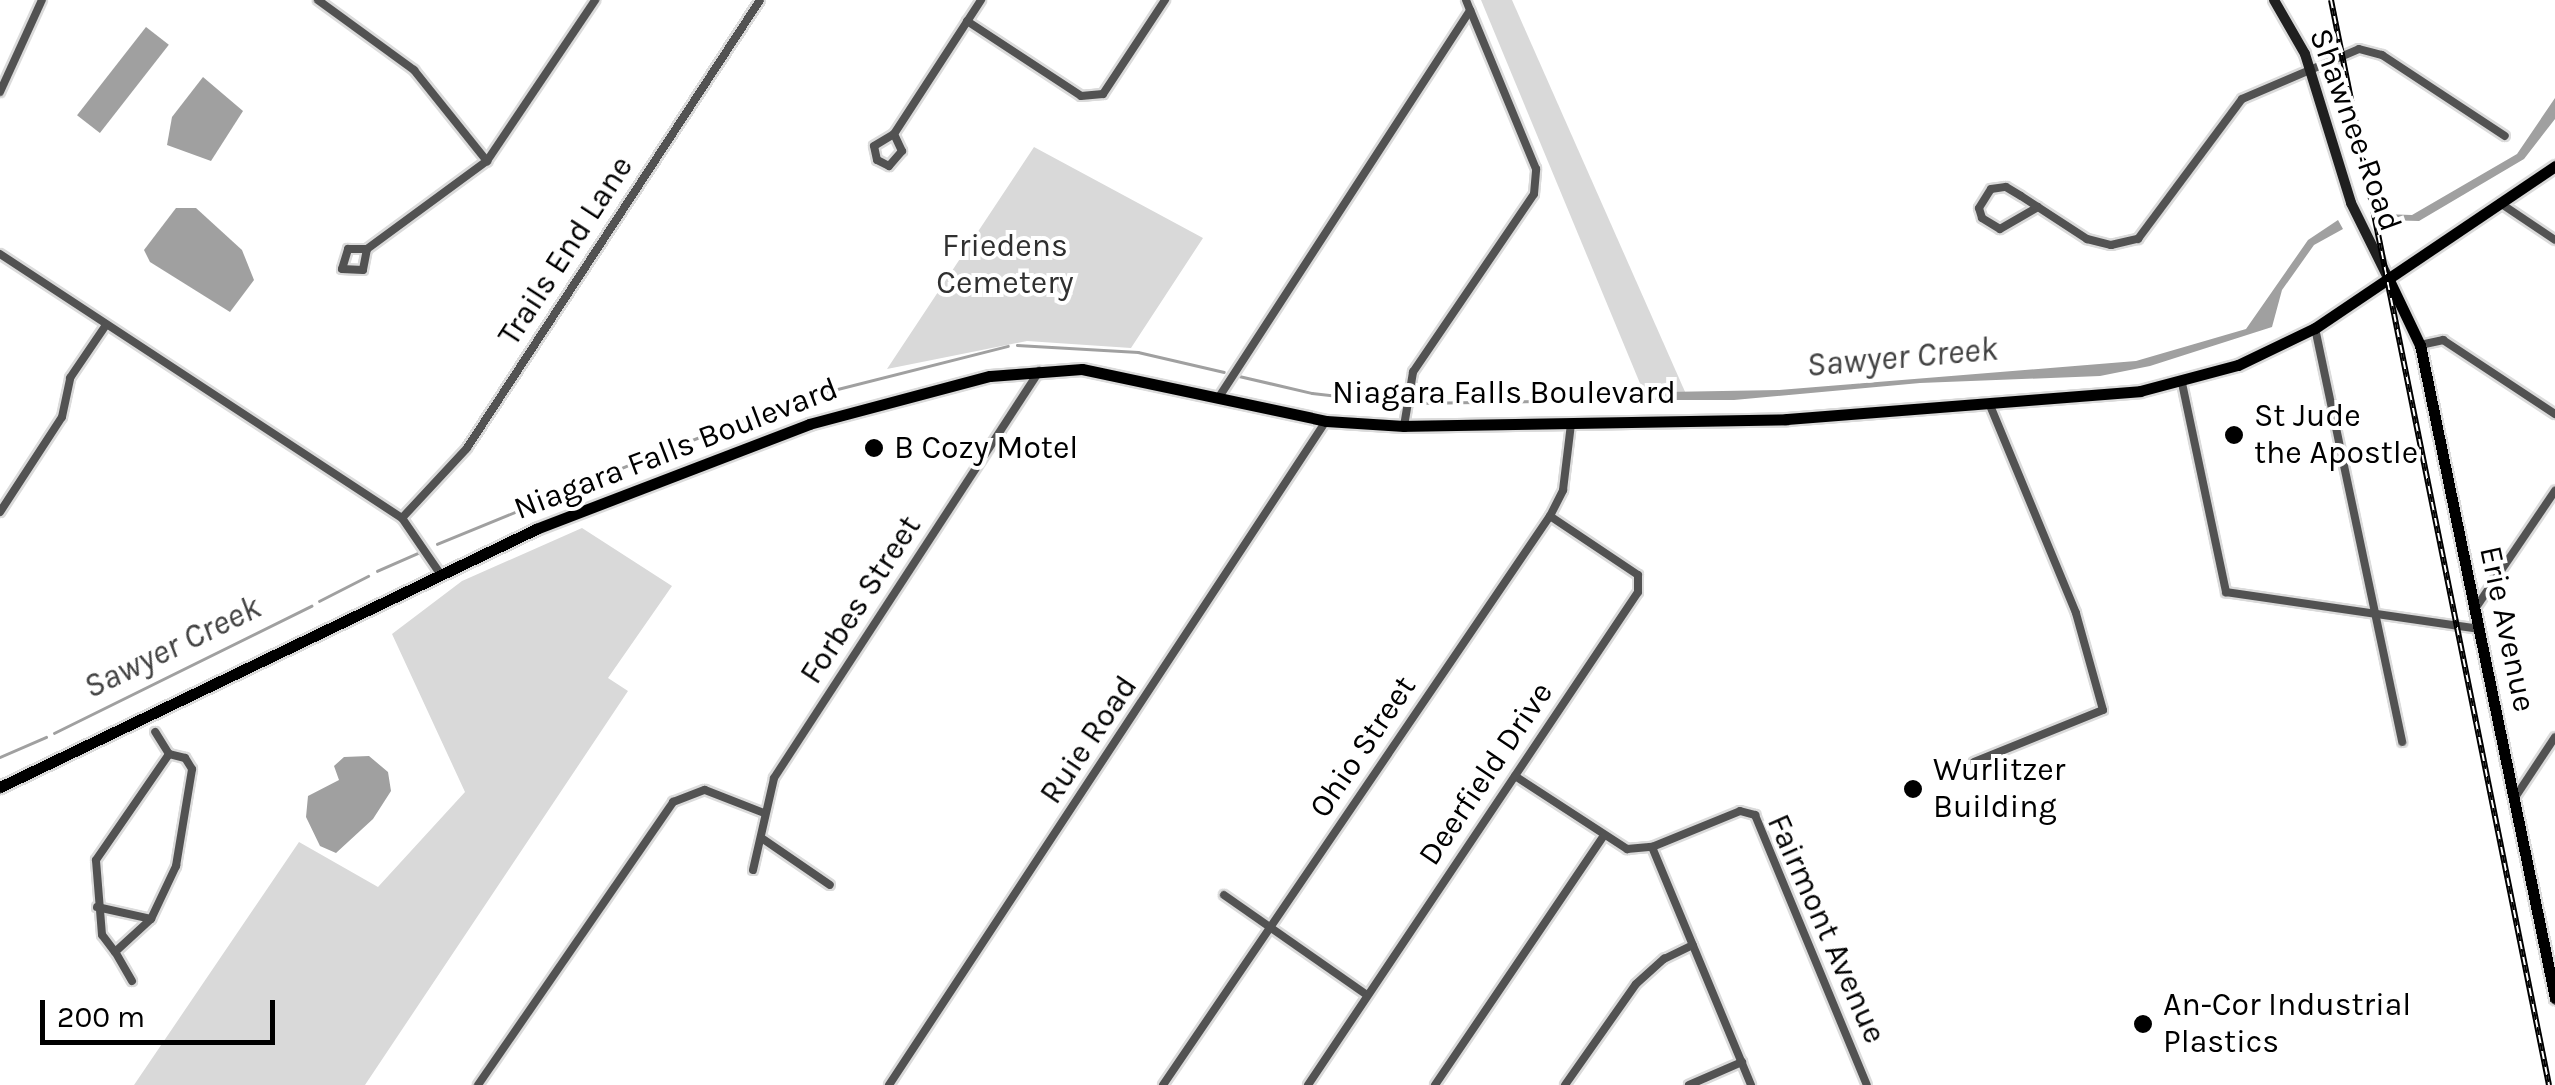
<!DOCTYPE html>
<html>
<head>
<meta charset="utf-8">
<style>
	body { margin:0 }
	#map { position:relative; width:2555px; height:1085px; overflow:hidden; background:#fff; font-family:Karla,sans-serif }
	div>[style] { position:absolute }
	.green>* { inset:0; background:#d9d9d9 }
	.water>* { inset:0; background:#a0a0a0; transform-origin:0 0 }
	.stream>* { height:2.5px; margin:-1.25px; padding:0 1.25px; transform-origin:1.25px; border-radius:1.25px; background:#a0a0a0 }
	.roads { filter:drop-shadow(2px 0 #dbdbdb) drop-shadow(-2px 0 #dbdbdb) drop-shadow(0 2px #dbdbdb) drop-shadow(0 -2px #dbdbdb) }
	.minor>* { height:8px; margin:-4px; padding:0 4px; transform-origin:4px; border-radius:4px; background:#525252 }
	.secondary>* { height:10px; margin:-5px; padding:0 5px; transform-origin:5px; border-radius:5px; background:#1f1f1f }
	.primary>* { height:11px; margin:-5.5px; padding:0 5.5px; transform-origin:5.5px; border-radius:5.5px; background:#000 }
	.rail>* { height:6px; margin-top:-3px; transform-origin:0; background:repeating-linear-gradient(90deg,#fff 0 8px,#000 0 16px); box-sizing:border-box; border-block:2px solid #000 }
	.dots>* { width:28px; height:28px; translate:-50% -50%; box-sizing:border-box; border:5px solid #fff; border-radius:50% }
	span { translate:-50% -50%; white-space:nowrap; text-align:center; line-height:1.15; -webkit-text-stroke:8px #fff; paint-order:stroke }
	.street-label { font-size:32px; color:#000 }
	.park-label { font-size:32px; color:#303030 }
	.poi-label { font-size:32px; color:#000 }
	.left { translate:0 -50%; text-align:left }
	.water-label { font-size:35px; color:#414141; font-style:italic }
	.scale { position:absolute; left:40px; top:1000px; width:235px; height:45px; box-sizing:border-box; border:5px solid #000; border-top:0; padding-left:12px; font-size:30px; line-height:35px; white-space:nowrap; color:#000; -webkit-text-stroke:8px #fff; paint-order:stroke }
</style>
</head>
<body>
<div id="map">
	<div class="green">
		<i style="clip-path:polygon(1481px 0,1512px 0,1686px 394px,1644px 393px)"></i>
		<i style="clip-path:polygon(1034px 147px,1203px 238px,1131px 348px,1027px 341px,887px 369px)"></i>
		<i style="clip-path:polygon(582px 528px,672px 586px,608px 678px,628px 691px,365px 1085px,134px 1085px,299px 842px,378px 887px,465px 792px,392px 634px,462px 581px)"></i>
	</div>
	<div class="water">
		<i style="left:146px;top:27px;width:29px;height:112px;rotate:38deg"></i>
		<i style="clip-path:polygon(203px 77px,243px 111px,211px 161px,167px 145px,172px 117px)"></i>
		<i style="clip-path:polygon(2555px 98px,2555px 119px,2524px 159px,2419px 221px,2382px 220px,2381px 214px,2412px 215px,2517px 154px)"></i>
		<i style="clip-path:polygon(176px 208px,196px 208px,242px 250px,254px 280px,230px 312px,150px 262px,144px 250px)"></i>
		<i style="clip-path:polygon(2338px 220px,2343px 229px,2314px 245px,2282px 290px,2272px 327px,2150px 366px,2100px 376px,1920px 383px,1734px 400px,1610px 400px,1609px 393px,1779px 390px,2136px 361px,2246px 329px,2308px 240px)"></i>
		<i style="clip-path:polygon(369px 756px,388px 772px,391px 791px,373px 819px,336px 853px,320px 846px,306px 817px,308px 796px,339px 780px,334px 766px,344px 757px)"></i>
	</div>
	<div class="stream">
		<i style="left:1017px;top:345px;width:121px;rotate:3.3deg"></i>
		<i style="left:1138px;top:352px;width:88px;rotate:13.1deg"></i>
		<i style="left:1239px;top:376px;width:75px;rotate:13.1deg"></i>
		<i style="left:1312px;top:393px;width:89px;rotate:6.5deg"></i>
		<i style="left:806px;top:397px;width:208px;rotate:-14.2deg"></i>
		<i style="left:1413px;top:403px;width:197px;rotate:-0.9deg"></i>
		<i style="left:650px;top:456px;width:154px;rotate:-20.9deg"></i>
		<i style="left:532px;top:505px;width:115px;rotate:-22.5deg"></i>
		<i style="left:437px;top:544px;width:90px;rotate:-22.3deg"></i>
		<i style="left:377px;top:571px;width:45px;rotate:-23.7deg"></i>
		<i style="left:319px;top:601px;width:55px;rotate:-27deg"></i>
		<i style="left:54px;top:733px;width:287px;rotate:-26.3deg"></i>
		<i style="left:0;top:757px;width:50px;rotate:-23.5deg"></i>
	</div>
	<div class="roads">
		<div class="minor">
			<i style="left:318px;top:0;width:119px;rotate:36.1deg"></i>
			<i style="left:414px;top:70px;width:117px;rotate:51.3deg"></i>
			<i style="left:967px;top:21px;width:136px;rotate:33.3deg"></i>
			<i style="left:1081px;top:96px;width:22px;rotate:-5deg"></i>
			<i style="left:1103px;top:94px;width:113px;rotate:-56.6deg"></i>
			<i style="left:0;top:92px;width:101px;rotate:-65.5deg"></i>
			<i style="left:894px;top:134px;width:19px;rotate:65deg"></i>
			<i style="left:902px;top:151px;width:20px;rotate:131deg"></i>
			<i style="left:889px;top:166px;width:13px;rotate:-153deg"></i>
			<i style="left:877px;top:160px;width:14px;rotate:-102deg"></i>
			<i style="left:874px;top:146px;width:23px;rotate:-31deg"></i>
			<i style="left:894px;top:134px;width:160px;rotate:-57deg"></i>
			<i style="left:2500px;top:203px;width:66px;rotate:33.9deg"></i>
			<i style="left:2038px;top:207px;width:44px;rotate:149.9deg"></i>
			<i style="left:2000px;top:229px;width:21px;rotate:-149deg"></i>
			<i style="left:1982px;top:218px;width:10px;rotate:-107deg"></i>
			<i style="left:1979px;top:208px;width:22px;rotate:-58deg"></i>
			<i style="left:1991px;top:189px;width:15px;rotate:-8deg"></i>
			<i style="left:2006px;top:187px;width:17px;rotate:31deg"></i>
			<i style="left:2021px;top:196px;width:79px;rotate:33.1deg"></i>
			<i style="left:2087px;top:239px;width:25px;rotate:14deg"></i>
			<i style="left:2111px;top:245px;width:28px;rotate:-13deg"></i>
			<i style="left:2138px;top:239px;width:174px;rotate:-53.4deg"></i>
			<i style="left:2242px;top:99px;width:127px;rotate:-23.1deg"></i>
			<i style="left:2359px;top:49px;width:24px;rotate:15deg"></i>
			<i style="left:2382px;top:55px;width:147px;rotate:33.4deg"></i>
			<i style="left:367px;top:249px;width:21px;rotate:101deg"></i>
			<i style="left:363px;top:270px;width:21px;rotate:-177deg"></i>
			<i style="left:342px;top:269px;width:21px;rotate:-73deg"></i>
			<i style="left:348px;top:249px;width:19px"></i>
			<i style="left:367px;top:249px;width:149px;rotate:-36.3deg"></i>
			<i style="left:487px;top:161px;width:194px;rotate:-56.1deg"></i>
			<i style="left:0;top:254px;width:481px;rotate:33.3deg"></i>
			<i style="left:402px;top:518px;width:65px;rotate:55.6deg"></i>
			<i style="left:2315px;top:328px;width:423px;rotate:78.1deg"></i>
			<i style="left:2420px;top:345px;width:24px;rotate:-12deg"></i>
			<i style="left:2443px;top:340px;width:134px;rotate:33.5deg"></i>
			<i style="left:2182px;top:383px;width:214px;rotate:78.1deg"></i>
			<i style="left:2226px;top:592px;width:256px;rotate:8.3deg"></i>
			<i style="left:1219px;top:397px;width:461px;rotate:-57deg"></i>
			<i style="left:1470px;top:10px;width:11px;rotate:-112deg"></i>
			<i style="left:1404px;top:426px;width:55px;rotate:-80.5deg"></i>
			<i style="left:1413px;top:372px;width:215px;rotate:-55.8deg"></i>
			<i style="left:1534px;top:194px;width:25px;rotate:-85deg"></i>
			<i style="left:1536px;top:169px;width:172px;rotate:-112.5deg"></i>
			<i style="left:0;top:512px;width:113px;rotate:-56.9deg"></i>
			<i style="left:62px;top:417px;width:40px;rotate:-78deg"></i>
			<i style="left:70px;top:378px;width:64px;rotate:-55.8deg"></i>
			<i style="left:402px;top:518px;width:96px;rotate:-47.1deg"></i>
			<i style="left:467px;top:448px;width:535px;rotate:-56.81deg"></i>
			<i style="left:2475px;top:609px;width:143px;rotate:-55.9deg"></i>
			<i style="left:1974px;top:762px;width:139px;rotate:-22deg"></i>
			<i style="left:2103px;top:710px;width:101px;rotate:-105.6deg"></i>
			<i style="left:2076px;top:613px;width:225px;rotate:-112.5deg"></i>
			<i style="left:1515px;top:776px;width:134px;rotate:33.1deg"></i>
			<i style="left:1627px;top:849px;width:25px;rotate:-5deg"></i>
			<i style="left:1652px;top:847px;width:95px;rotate:-22.2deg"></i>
			<i style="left:1740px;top:811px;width:16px;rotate:15deg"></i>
			<i style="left:1755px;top:815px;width:292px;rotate:67.5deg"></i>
			<i style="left:2514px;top:799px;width:74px;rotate:-56.5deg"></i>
			<i style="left:763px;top:839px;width:81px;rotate:34.5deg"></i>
			<i style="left:1652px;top:847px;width:258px;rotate:67.4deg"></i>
			<i style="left:753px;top:870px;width:94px;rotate:-77.1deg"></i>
			<i style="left:774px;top:778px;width:486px;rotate:-56.9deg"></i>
			<i style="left:1224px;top:895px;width:174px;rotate:35deg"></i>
			<i style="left:97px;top:907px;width:55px;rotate:12.5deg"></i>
			<i style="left:115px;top:952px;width:21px;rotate:-127deg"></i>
			<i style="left:102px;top:935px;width:75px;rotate:-94.6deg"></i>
			<i style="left:96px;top:860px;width:129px;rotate:-55.4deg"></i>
			<i style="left:132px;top:981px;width:34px;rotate:-120deg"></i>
			<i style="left:115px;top:952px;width:49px;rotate:-42.5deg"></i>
			<i style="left:151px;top:919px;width:59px;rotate:-64.7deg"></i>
			<i style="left:176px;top:866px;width:98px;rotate:-80.6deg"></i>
			<i style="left:192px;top:769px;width:13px;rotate:-122deg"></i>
			<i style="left:185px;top:758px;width:16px;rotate:-166deg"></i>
			<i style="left:169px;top:754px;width:26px;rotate:-122deg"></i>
			<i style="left:478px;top:1085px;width:344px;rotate:-55.4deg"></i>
			<i style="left:673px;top:802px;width:34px;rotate:-21deg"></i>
			<i style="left:705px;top:790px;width:63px;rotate:21.3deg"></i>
			<i style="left:889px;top:1085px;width:795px;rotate:-56.65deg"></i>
			<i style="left:1163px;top:1085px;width:688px;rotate:-55.78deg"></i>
			<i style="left:1550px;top:516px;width:29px;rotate:-63deg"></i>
			<i style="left:1563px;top:490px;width:66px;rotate:-83.1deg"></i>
			<i style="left:1308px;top:1085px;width:593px;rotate:-56.2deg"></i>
			<i style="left:1638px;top:592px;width:17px;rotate:-90deg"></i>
			<i style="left:1638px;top:575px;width:106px;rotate:-146.2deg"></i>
			<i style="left:1435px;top:1085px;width:300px;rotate:-55.9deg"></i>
			<i style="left:1565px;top:1085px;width:123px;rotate:-54.9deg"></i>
			<i style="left:1636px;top:984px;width:38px;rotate:-42deg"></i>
			<i style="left:1664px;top:959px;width:32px;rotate:-26deg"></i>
			<i style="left:1689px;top:1085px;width:58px;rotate:-23.5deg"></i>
		</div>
		<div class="secondary">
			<i style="left:2274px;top:0;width:62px;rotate:60.1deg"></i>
			<i style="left:2305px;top:54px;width:156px;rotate:72.8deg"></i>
			<i style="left:2351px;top:203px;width:84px;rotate:63.7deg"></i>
		</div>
		<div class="primary">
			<i style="left:2388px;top:278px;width:74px;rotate:64.5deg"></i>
			<i style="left:2420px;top:345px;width:667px;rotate:78.32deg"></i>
			<i style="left:0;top:787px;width:595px;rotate:-25.7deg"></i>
			<i style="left:536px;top:529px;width:292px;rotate:-21deg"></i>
			<i style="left:809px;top:424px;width:187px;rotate:-14.9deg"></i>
			<i style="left:990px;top:376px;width:92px;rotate:-4.4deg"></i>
			<i style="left:1082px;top:369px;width:249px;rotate:12deg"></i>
			<i style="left:1326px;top:421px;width:78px;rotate:3.7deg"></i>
			<i style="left:1404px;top:426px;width:382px;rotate:-1deg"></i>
			<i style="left:1786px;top:419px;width:355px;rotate:-4.5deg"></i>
			<i style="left:2140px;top:391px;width:101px;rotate:-14.9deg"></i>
			<i style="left:2238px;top:365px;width:85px;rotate:-25.7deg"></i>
			<i style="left:2315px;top:328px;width:290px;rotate:-34deg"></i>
		</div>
	</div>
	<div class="rail">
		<i style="left:2331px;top:0;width:1107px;rotate:78.64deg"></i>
	</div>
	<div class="dots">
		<i style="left:2234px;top:435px;background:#000"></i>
		<i style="left:874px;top:448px;background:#000"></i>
		<i style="left:1913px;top:789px;background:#000"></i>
		<i style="left:2143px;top:1024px;background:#000"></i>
	</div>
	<div class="street-label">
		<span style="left:2355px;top:130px;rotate:70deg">Shawnee Road</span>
		<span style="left:566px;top:251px;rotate:-57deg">Trails End Lane</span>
		<span style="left:1504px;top:393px">Niagara Falls Boulevard</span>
		<span style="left:676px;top:449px;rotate:-21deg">Niagara Falls Boulevard</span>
		<span style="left:861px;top:600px;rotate:-57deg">Forbes Street</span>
		<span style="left:2507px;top:629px;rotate:78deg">Erie Avenue</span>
		<span style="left:1089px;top:740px;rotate:-56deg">Ruie Road</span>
		<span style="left:1363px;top:747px;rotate:-56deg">Ohio Street</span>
		<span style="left:1486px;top:774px;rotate:-56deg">Deerfield Drive</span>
		<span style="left:1826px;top:929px;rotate:66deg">Fairmont Avenue</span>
	</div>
	<div class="park-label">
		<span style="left:1005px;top:265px">Friedens<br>Cemetery</span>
	</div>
	<div class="poi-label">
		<span class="left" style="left:2254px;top:435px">St Jude<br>the Apostle</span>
		<span class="left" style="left:894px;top:448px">B Cozy Motel</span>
		<span class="left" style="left:1933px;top:789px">Wurlitzer<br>Building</span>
		<span class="left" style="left:2163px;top:1024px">An-Cor Industrial<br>Plastics</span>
	</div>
	<div class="water-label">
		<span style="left:1902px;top:357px;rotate:-5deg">Sawyer Creek</span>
		<span style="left:172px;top:647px;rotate:-26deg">Sawyer Creek</span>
	</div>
	<div class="scale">200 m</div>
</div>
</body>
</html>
